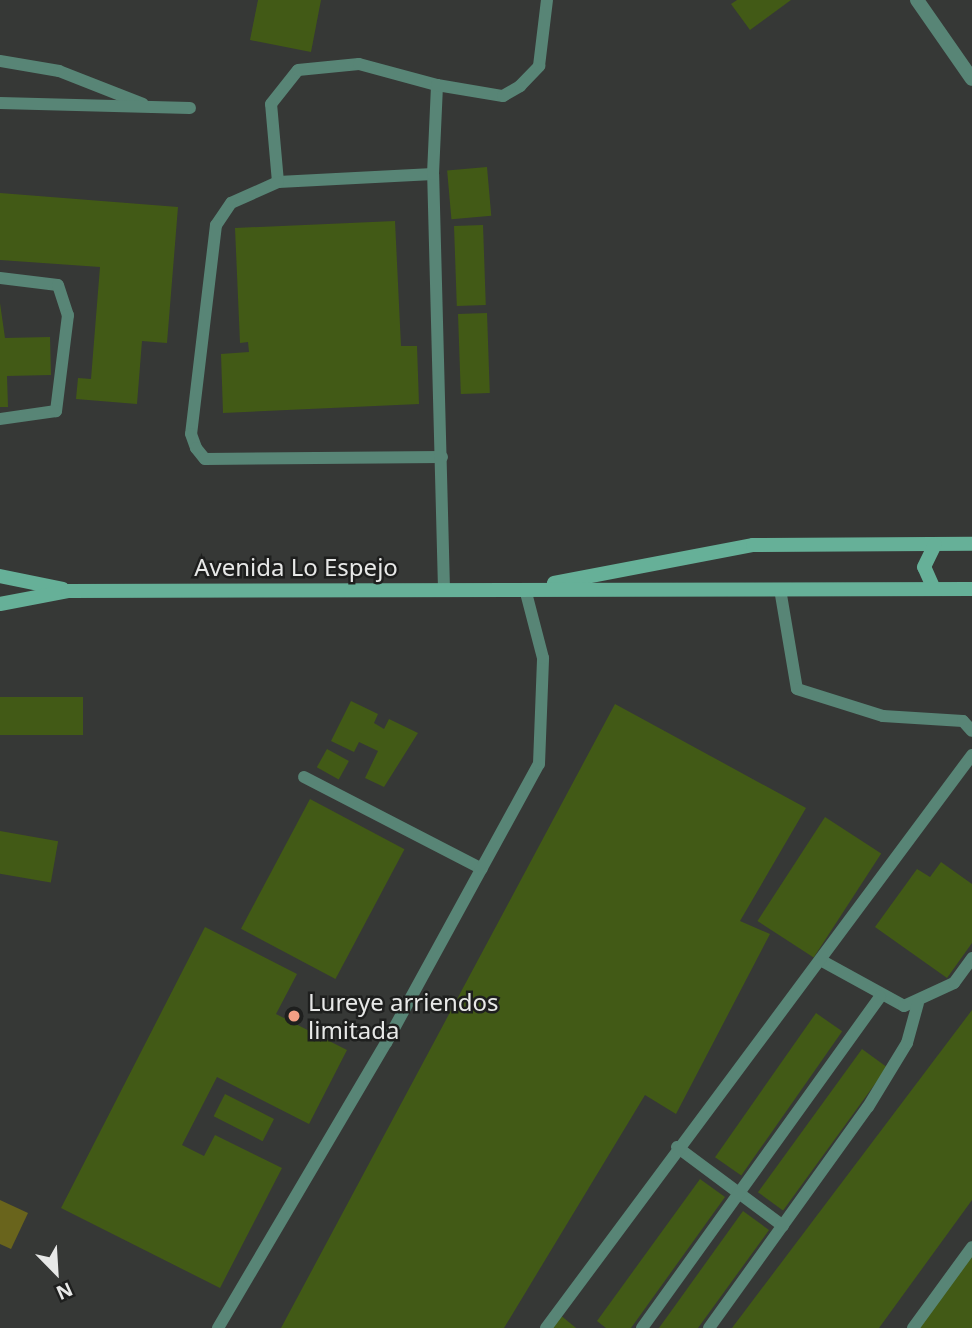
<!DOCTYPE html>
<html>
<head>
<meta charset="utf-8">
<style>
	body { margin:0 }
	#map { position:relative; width:972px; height:1328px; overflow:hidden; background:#363836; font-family:"Noto Sans",sans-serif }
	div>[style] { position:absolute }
	.green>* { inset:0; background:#69641c }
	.building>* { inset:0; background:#425a16; transform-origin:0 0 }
	.service>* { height:12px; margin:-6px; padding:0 6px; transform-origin:6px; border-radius:6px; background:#588576 }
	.minor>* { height:14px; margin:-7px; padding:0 7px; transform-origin:7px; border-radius:7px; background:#588576 }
	.secondary>* { height:14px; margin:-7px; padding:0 7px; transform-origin:7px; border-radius:7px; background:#66b098 }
	.dots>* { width:19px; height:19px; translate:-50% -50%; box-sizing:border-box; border:4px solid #1e1f1e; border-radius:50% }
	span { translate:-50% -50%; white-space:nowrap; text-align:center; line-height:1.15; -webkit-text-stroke:5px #1e1f1e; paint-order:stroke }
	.street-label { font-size:24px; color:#e7e8e7 }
	.poi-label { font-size:24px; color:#e7e8e7 }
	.left { translate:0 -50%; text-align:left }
	.north { position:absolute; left:21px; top:1237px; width:70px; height:70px; -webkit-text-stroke:5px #1e1f1e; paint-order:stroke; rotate:156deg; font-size:19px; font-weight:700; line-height:28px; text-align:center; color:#e7e8e7 }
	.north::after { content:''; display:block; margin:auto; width:24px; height:32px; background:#e7e8e7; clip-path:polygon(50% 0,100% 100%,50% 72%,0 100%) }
</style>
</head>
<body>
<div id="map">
	<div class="green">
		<i style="clip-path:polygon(0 1200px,28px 1213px,11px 1249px,0 1244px)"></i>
	</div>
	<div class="building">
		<i style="clip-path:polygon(258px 0,321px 0,311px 52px,250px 40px)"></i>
		<i style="clip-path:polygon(737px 0,791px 0,750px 30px,731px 4px)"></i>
		<i style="left:487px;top:167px;width:49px;height:40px;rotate:85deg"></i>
		<i style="clip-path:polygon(0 193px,178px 207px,167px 343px,142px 341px,137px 404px,76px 399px,78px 378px,91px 379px,100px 267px,0 260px)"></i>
		<i style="clip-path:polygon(395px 221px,401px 346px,417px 346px,419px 404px,223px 413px,221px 354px,249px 352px,248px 342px,240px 343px,235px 228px)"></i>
		<i style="left:483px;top:225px;width:80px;height:29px;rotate:88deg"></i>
		<i style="clip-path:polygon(0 303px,5px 338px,50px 337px,51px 375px,7px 376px,8px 407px,0 407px)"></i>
		<i style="left:487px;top:313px;width:80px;height:29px;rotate:88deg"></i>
		<i style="left:83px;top:697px;width:38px;height:83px;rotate:90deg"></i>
		<i style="clip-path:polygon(351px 701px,378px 714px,374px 723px,384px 729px,389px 719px,418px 733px,384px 787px,365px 778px,378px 751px,359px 742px,354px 752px,331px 741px)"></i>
		<i style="clip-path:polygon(615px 704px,806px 808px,740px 921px,770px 934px,676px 1114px,645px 1095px,504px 1328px,281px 1328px)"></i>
		<i style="left:327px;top:749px;width:25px;height:21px;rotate:29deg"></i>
		<i style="left:310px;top:799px;width:107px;height:147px;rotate:28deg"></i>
		<i style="left:825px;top:817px;width:67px;height:124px;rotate:33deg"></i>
		<i style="left:0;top:831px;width:59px;height:42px;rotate:10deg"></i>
		<i style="clip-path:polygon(941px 862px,972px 884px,972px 943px,947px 978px,875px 927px,917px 869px,930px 877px)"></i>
		<i style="clip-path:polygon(205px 927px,297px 974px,276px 1014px,347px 1050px,309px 1124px,217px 1077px,182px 1145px,204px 1156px,215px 1135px,282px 1168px,220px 1288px,61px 1208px)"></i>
		<i style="clip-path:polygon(972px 1010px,972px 1200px,879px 1328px,732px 1328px)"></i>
		<i style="left:816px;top:1013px;width:32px;height:176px;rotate:35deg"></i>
		<i style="left:862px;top:1049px;width:31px;height:177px;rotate:36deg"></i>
		<i style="left:225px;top:1094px;width:55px;height:25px;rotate:27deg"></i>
		<i style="clip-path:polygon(700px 1179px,725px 1197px,631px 1328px,606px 1328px,597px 1321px)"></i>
		<i style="clip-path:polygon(743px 1211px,769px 1230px,698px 1328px,659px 1328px)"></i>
		<i style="clip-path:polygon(972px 1251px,972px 1328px,916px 1328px)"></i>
		<i style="clip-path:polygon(559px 1314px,576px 1328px,550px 1328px)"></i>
	</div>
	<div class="service">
		<i style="left:0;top:61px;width:60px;rotate:9.6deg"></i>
		<i style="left:59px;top:71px;width:90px;rotate:21.4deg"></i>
		<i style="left:0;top:103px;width:190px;rotate:1.5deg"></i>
		<i style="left:433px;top:174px;width:155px;rotate:177deg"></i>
		<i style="left:278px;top:182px;width:78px;rotate:-95.1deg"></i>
		<i style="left:271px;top:104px;width:43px;rotate:-51.5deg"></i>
		<i style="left:298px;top:70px;width:61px;rotate:-5.6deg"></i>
		<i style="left:359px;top:64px;width:81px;rotate:15.1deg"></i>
		<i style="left:278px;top:182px;width:51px;rotate:155.9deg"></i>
		<i style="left:231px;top:203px;width:27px;rotate:124deg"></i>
		<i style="left:216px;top:225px;width:210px;rotate:96.8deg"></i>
		<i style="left:191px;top:434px;width:15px;rotate:70deg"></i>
		<i style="left:196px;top:448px;width:14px;rotate:51deg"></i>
		<i style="left:205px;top:459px;width:237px;rotate:-0.5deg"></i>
		<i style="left:0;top:278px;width:58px;rotate:6.9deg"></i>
		<i style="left:58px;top:285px;width:32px;rotate:72deg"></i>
		<i style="left:68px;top:315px;width:97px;rotate:97.1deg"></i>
		<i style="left:56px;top:411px;width:57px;rotate:171.9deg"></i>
		<i style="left:444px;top:589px;width:415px;rotate:-91.5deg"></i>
		<i style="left:433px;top:174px;width:89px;rotate:-87.4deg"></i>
		<i style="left:437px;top:85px;width:67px;rotate:9.5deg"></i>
		<i style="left:503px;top:96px;width:20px;rotate:-30deg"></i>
		<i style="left:520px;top:86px;width:28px;rotate:-46deg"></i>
		<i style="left:539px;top:66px;width:66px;rotate:-83.1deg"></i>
		<i style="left:780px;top:589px;width:101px;rotate:80.4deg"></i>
		<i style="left:797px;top:689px;width:90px;rotate:17.4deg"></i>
		<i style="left:883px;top:716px;width:80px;rotate:3.6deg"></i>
		<i style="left:963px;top:721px;width:13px;rotate:48deg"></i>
		<i style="left:304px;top:777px;width:200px;rotate:27.3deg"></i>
		<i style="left:824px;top:962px;width:91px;rotate:28.8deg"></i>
		<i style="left:904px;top:1006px;width:55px;rotate:-24.7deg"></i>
		<i style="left:954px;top:983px;width:31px;rotate:-54deg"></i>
		<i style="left:677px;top:1147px;width:132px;rotate:36.7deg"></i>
		<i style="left:218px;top:1328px;width:331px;rotate:-59.5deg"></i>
		<i style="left:386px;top:1043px;width:318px;rotate:-61.3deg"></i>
		<i style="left:539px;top:764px;width:106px;rotate:-87.8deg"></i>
		<i style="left:543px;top:658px;width:71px;rotate:-104.6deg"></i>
		<i style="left:546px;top:1328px;width:714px;rotate:-53.37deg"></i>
		<i style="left:642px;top:1328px;width:408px;rotate:-54.3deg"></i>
		<i style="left:709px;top:1328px;width:272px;rotate:-54.3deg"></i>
		<i style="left:868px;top:1107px;width:75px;rotate:-58.6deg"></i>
		<i style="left:907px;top:1043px;width:41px;rotate:-74.6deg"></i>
		<i style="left:913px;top:1328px;width:100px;rotate:-53.9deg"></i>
	</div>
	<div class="minor">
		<i style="left:917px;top:0;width:96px;rotate:55.2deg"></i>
	</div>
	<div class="secondary">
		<i style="left:0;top:576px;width:64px;rotate:11.7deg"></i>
		<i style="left:554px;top:583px;width:203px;rotate:-10.8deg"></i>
		<i style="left:753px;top:545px;width:219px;rotate:-0.3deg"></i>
		<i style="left:934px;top:589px;width:24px;rotate:-114deg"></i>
		<i style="left:924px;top:567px;width:25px;rotate:-64deg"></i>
		<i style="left:0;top:604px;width:69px;rotate:-10.8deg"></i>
		<i style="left:68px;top:591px;width:904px;rotate:-0.13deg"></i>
	</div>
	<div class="dots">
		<i style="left:294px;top:1016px;background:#f39f84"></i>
	</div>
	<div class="street-label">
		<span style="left:296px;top:567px">Avenida Lo Espejo</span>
	</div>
	<div class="poi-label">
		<span class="left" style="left:308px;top:1016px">Lureye arriendos<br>limitada</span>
	</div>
	<div class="north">N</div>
</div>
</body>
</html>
